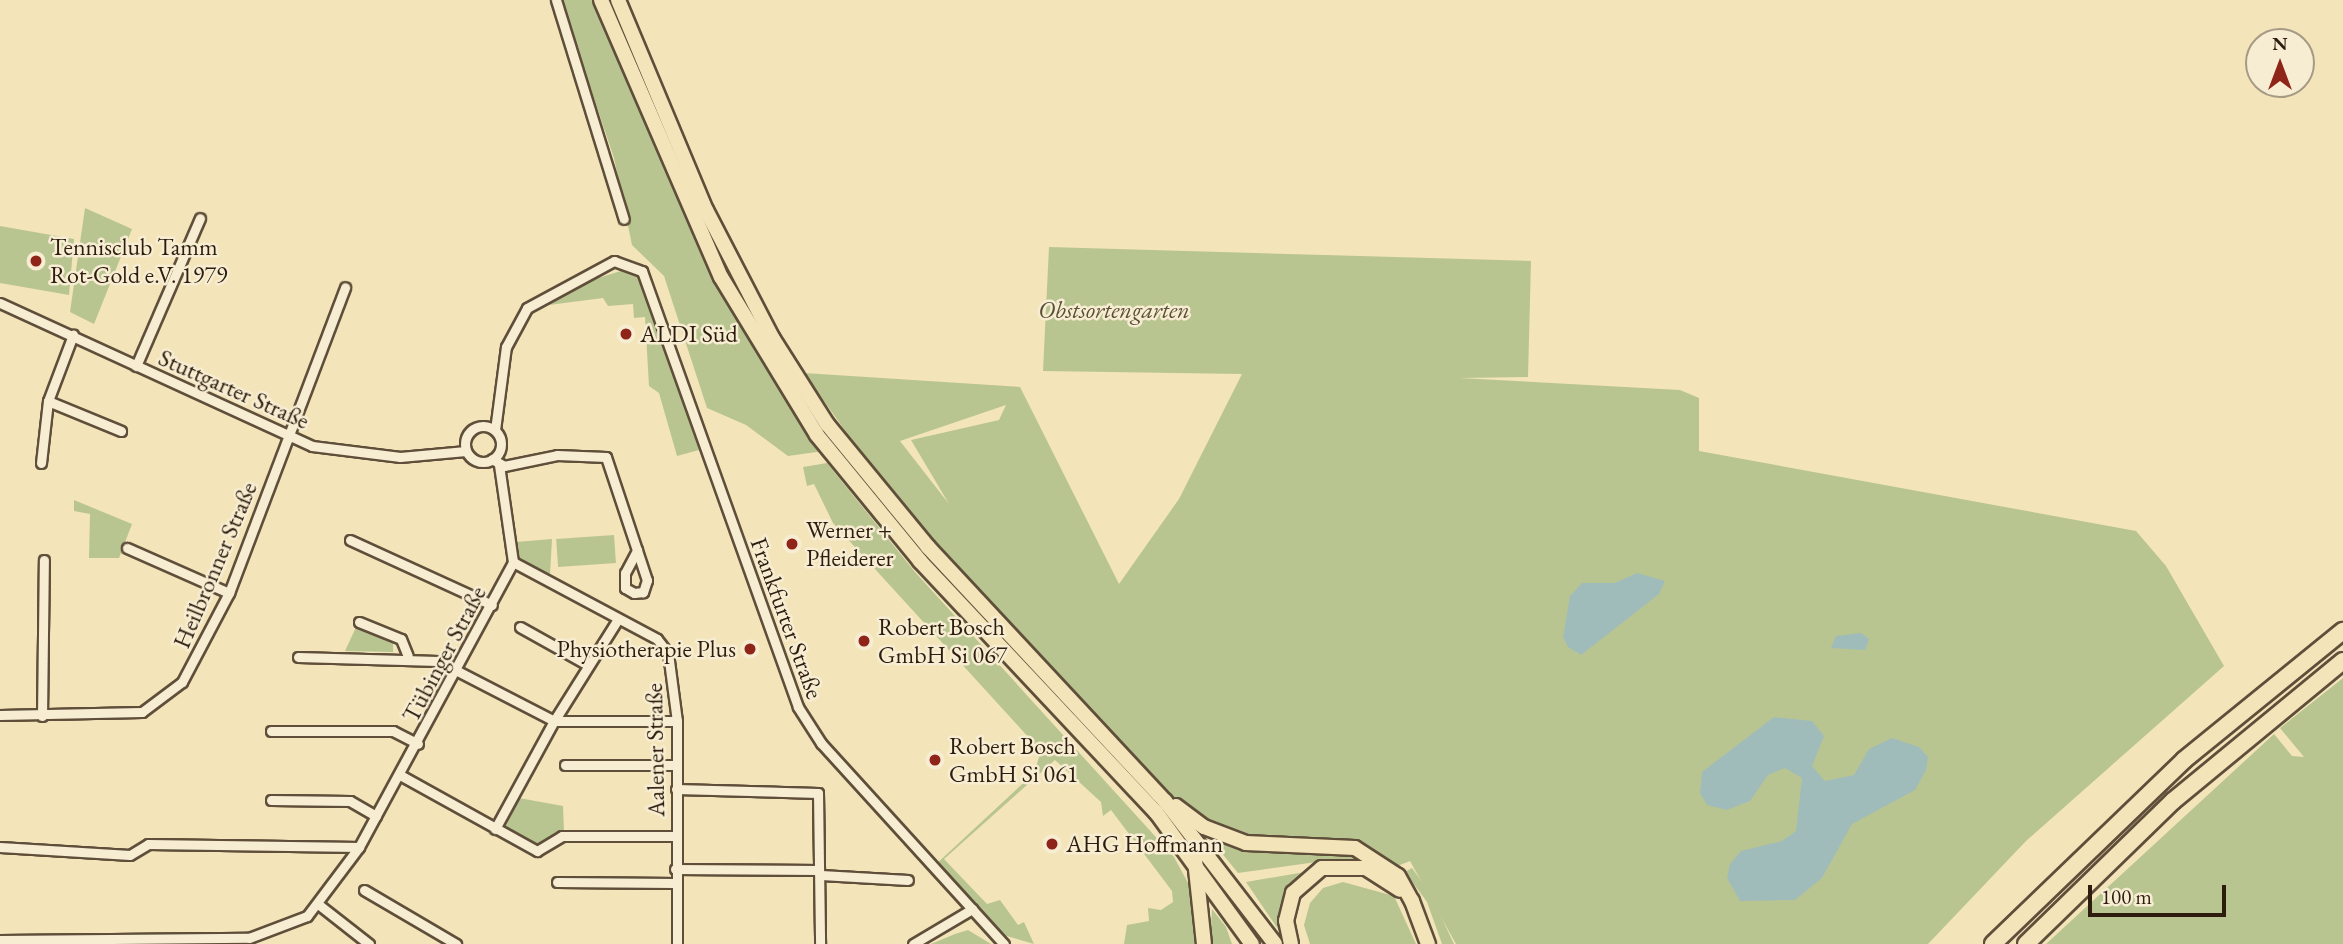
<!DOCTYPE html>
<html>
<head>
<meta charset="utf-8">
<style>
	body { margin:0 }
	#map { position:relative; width:2343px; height:944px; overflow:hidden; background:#f3e4ba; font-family:"EB Garamond",serif }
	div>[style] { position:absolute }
	.green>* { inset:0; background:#b9c591; transform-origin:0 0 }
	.water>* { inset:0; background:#a0bcba }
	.roads { filter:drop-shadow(2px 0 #5f4f3a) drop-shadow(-2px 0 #5f4f3a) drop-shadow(0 2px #5f4f3a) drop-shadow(0 -2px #5f4f3a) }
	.minor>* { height:9px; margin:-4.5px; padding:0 4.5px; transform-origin:4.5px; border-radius:4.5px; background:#f7edd2 }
	.minor>.ring { margin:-4.5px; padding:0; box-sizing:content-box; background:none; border:9px solid #f7edd2; border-radius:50% }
	.primary>* { height:14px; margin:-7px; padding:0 7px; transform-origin:7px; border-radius:7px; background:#f3e4ba }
	.trunk>* { height:14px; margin:-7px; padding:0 7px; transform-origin:7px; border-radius:7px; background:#f3e4ba }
	.motorway>* { height:16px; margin:-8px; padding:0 8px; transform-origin:8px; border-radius:8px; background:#f3e4ba }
	.dots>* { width:19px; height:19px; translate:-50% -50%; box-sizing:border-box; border:4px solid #f7edd2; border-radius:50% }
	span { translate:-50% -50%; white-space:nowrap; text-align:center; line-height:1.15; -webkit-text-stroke:5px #f7edd2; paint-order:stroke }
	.poi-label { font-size:24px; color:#2e1d0f }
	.left { translate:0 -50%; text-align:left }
	.right { translate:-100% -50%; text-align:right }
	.park-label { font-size:24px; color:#584f36; font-style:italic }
	.street-label { font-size:24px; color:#2e1d0f }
	.north { position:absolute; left:2245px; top:28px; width:70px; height:70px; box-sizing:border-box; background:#f7edd2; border:2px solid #a79a84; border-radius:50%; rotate:0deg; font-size:19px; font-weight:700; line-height:28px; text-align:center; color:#2e1d0f }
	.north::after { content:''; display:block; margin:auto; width:24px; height:32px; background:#8f2418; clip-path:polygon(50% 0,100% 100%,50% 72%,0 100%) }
	.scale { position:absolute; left:2088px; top:885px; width:138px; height:32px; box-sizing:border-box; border:4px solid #2e1d0f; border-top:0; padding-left:9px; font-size:21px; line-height:24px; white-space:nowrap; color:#2e1d0f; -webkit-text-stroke:5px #f7edd2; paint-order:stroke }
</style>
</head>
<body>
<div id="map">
	<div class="green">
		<i style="clip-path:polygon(561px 0,598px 0,695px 234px,824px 451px,788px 456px,746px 425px,707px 408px,664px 276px,632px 245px,614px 158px)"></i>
		<i style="clip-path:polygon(85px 208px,132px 229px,94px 324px,70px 312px)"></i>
		<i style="clip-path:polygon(0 226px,74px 239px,69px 295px,0 283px)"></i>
		<i style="clip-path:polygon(evenodd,1049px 247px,1531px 261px,1528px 377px,1460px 378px,1680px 390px,1699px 398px,1699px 451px,2136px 531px,2166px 566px,2224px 666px,2026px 841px,1928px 944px,1456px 944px,1410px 861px,1395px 867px,1373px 856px,1246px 843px,1165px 801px,928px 547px,804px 373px,1020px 387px,1119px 584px,1179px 499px,1242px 374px,1043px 371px,1049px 247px,1006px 405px,999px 420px,911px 440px,949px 504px,900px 441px,1006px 405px)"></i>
		<i style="clip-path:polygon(627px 269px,640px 273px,699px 450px,677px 456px,659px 393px,649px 386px,645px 317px,634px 318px,633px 304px,608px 306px,603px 298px,549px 305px,570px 287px)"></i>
		<i style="clip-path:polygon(827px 463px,915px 572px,1174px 857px,1194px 894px,1197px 944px,1124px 944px,1127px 925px,1149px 921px,1148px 908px,1161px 910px,1173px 902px,1172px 891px,1111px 810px,1103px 816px,1101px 802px,1055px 760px,944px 859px,987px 904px,1000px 900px,1018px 925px,1024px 922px,1034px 944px,993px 932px,933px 867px,1034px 773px,1041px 751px,833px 523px,814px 484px,807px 486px,803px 467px)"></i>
		<i style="clip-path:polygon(74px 500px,132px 524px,119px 558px,89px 558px,90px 514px,74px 511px)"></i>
		<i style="left:614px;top:535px;width:28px;height:58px;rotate:86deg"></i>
		<i style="clip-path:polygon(552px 539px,550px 575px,518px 557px,516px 542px)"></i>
		<i style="clip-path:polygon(357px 625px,393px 640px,393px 652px,345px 651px)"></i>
		<i style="clip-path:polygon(2343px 678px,2343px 944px,2046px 944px,2274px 734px,2292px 756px,2304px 757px,2280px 728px)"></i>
		<i style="clip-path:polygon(519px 798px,563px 806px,564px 831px,539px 847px,504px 830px)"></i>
		<i style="clip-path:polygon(1207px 835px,1337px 847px,1371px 863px,1338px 859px,1238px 873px)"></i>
		<i style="clip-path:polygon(1412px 868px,1430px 893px,1454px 944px,1442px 944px,1427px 902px,1405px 872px)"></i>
		<i style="clip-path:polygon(1305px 872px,1283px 901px,1280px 932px,1246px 882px)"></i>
		<i style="clip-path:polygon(1343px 882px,1394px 896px,1416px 944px,1310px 944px,1304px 925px,1310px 903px,1323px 888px)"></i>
		<i style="clip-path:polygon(1212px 909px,1226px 927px,1232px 944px,1210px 944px)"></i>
		<i style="clip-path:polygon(968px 930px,991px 944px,931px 944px,955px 934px)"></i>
	</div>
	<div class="water">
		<i style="clip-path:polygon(1637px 573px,1665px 581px,1659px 594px,1581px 655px,1568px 647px,1563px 637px,1570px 596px,1582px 583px,1615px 583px)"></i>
		<i style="clip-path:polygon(1861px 633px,1869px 639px,1865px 650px,1831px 648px,1836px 636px)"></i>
		<i style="clip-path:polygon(1774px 717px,1812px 721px,1824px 736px,1812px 766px,1825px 781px,1854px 775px,1869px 749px,1892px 738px,1919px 747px,1928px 757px,1926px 770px,1915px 790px,1852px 824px,1822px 878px,1795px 900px,1740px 901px,1727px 878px,1730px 864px,1741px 851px,1782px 841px,1796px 831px,1802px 778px,1785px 768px,1768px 775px,1750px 801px,1727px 810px,1707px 805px,1700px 793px,1702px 772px)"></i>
	</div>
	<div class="roads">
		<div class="minor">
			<i style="left:556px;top:0;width:229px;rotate:72.8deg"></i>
			<i style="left:0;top:303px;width:343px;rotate:24.6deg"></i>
			<i style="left:312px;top:446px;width:89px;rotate:7.1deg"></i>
			<i style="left:400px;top:457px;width:66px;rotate:-5.2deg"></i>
			<i style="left:136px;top:366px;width:161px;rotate:-66.6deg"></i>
			<i style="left:48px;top:401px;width:79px;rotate:22.3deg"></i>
			<i class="ring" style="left:465px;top:426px;width:27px;height:27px"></i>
			<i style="left:495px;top:430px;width:84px;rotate:-82.5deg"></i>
			<i style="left:506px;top:347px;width:44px;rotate:-61.7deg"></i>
			<i style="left:527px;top:308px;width:99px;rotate:-28.4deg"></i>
			<i style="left:614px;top:261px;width:30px;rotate:20deg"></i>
			<i style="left:642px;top:271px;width:463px;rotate:70.3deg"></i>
			<i style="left:798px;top:707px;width:43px;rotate:57.4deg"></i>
			<i style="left:821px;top:743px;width:272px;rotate:47.7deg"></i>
			<i style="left:492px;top:459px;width:14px;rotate:30deg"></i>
			<i style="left:504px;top:466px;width:54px;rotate:-11.7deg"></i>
			<i style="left:557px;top:455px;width:49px;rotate:2.3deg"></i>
			<i style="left:606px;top:457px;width:130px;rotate:71.6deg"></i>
			<i style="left:647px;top:580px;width:13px;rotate:108deg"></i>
			<i style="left:643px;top:592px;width:9px;rotate:174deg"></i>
			<i style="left:634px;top:593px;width:10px;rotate:-151deg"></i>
			<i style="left:625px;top:588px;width:15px;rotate:-90deg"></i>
			<i style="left:625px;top:573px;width:26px;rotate:-62deg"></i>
			<i style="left:41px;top:463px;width:62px;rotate:-83.6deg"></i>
			<i style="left:48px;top:401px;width:71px;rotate:-69.3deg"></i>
			<i style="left:350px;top:540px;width:156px;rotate:24.6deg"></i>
			<i style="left:127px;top:548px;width:111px;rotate:23.8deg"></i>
			<i style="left:513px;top:562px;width:163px;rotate:28.1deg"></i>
			<i style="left:657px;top:639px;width:18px;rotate:52deg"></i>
			<i style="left:668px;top:653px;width:69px;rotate:82.5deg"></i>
			<i style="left:677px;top:721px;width:223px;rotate:90deg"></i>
			<i style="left:359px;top:622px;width:45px;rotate:22deg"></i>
			<i style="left:401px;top:639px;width:18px;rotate:68deg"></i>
			<i style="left:520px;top:627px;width:78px;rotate:29.2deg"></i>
			<i style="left:298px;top:657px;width:140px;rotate:1.6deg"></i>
			<i style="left:438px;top:661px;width:131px;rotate:27.3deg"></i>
			<i style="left:554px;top:721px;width:120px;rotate:-57.9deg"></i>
			<i style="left:0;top:715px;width:142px;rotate:-1.2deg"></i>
			<i style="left:142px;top:712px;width:50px;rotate:-36.9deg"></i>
			<i style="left:182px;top:682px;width:101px;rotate:-62.2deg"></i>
			<i style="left:229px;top:593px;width:327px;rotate:-69.2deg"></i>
			<i style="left:42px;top:716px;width:156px;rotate:-89.3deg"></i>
			<i style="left:271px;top:731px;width:122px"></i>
			<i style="left:393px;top:731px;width:28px;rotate:27deg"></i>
			<i style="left:565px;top:765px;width:111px"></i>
			<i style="left:400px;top:775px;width:157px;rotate:29deg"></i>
			<i style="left:537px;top:851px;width:29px;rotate:-31deg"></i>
			<i style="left:562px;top:836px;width:113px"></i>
			<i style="left:676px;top:789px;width:142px;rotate:1.6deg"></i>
			<i style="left:818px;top:793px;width:151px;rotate:89.2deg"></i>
			<i style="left:271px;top:800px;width:79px;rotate:0.7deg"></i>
			<i style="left:350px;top:801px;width:30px;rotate:30deg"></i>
			<i style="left:495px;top:829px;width:123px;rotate:-61.4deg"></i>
			<i style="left:554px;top:721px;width:123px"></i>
			<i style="left:0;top:847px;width:130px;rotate:3.5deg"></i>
			<i style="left:130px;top:855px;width:21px;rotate:-31deg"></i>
			<i style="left:148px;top:844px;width:211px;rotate:0.8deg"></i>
			<i style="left:675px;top:869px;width:144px;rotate:0.4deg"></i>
			<i style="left:821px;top:875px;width:87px;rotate:3.3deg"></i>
			<i style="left:557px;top:882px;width:118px;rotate:0.5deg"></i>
			<i style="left:364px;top:890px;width:107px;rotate:30.4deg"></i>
			<i style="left:318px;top:904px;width:65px;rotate:38.1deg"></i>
			<i style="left:0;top:940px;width:249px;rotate:-0.5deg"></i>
			<i style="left:249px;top:938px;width:62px;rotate:-20.8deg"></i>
			<i style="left:307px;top:916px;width:86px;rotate:-53deg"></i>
			<i style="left:359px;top:847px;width:324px;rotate:-61.6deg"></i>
			<i style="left:513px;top:562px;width:98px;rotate:-98.2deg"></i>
			<i style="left:913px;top:944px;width:69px;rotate:-30.7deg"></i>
		</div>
		<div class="primary">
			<i style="left:1412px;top:901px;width:46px;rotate:69.6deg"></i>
		</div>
		<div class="trunk">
			<i style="left:601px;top:0;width:302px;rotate:66.6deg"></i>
			<i style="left:721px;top:277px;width:185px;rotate:58.7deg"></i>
			<i style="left:817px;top:435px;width:163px;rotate:50.7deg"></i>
			<i style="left:920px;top:561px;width:345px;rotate:46.8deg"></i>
			<i style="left:1156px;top:812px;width:163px;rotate:54deg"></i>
			<i style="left:618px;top:0;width:228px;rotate:67.3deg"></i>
			<i style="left:706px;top:210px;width:145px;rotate:62.6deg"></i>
			<i style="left:773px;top:339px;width:101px;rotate:57.6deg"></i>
			<i style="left:827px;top:424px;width:159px;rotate:50.6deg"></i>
			<i style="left:928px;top:547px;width:347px;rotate:47deg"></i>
			<i style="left:1165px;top:801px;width:180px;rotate:52.4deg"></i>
			<i style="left:1176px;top:806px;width:35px;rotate:37deg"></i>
			<i style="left:1204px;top:827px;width:45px;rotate:20.9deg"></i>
			<i style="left:1246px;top:843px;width:109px;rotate:2.6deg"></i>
			<i style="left:1355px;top:848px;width:51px;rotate:33.1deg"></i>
			<i style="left:1398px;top:876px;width:29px;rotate:61deg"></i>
			<i style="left:1195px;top:860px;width:84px;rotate:83.9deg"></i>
			<i style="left:1291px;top:944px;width:24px;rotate:-102deg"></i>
			<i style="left:1286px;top:921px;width:29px;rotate:-76deg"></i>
			<i style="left:1293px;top:893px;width:38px;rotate:-41deg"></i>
			<i style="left:1322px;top:868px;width:44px"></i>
			<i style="left:1366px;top:868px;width:40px;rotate:32.9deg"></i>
		</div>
		<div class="motorway">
			<i style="left:1993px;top:944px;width:265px;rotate:-43.9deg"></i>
			<i style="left:2184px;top:760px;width:205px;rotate:-39.1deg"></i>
			<i style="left:2026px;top:944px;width:205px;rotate:-44.2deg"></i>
			<i style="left:2173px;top:801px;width:220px;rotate:-39.5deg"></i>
		</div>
	</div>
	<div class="dots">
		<i style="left:36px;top:261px;background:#8f2418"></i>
		<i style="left:626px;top:334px;background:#8f2418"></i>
		<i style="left:792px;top:544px;background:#8f2418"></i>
		<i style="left:864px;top:641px;background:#8f2418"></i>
		<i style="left:750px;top:649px;background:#8f2418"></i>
		<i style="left:935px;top:760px;background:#8f2418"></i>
		<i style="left:1052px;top:844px;background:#8f2418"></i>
	</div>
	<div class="poi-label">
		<span class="left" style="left:50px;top:261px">Tennisclub Tamm<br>Rot-Gold e.V. 1979</span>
		<span class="left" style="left:640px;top:334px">ALDI Süd</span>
		<span class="left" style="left:806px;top:544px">Werner +<br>Pfleiderer</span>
		<span class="left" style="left:878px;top:641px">Robert Bosch<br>GmbH Si 067</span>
		<span class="right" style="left:736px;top:649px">Physiotherapie Plus</span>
		<span class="left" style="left:949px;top:760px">Robert Bosch<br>GmbH Si 061</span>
		<span class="left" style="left:1066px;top:844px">AHG Hoffmann</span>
	</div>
	<div class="park-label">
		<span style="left:1114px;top:310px">Obstsortengarten</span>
	</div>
	<div class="street-label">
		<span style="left:234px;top:389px;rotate:24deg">Stuttgarter Straße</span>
		<span style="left:215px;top:565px;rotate:-67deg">Heilbronner Straße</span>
		<span style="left:787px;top:618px;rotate:70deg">Frankfurter Straße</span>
		<span style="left:444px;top:654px;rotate:-62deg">Tübinger Straße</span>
		<span style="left:655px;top:750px;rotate:-91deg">Aalener Straße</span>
	</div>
	<div class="north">N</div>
	<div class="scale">100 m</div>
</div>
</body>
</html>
